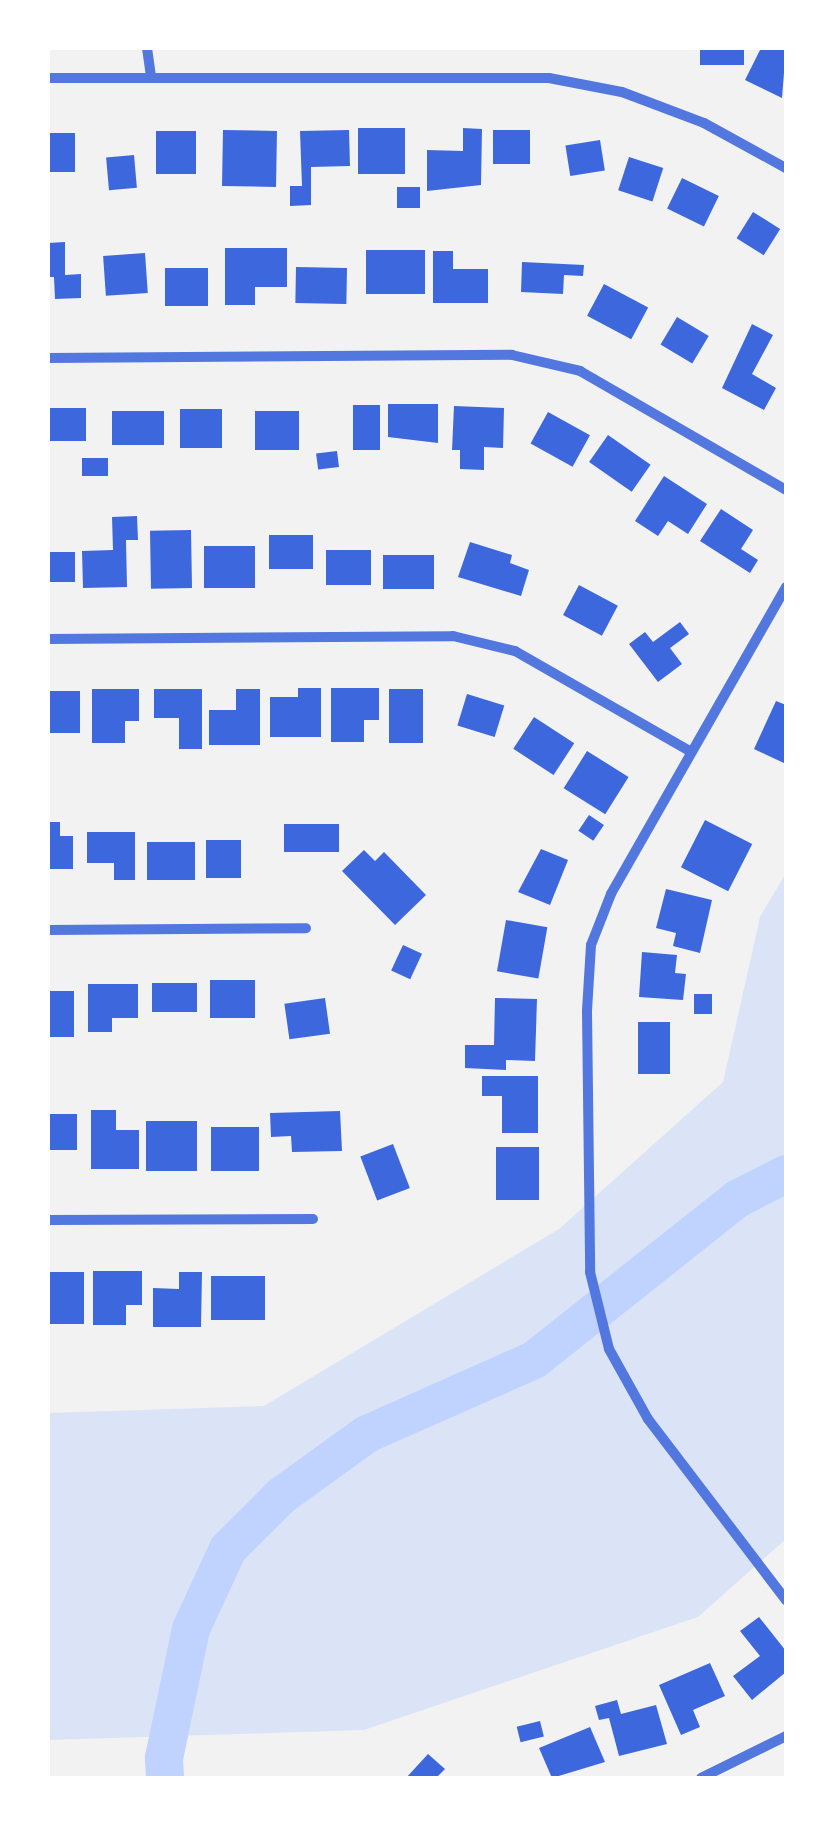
<!DOCTYPE html>
<html>
<head>
<meta charset="utf-8">
<style>
	body { margin:0 }
	#map { position:relative; width:834px; height:1826px; overflow:hidden; background:#f2f2f2; font-family:"PT Sans",sans-serif }
	div>[style] { position:absolute }
	.green>* { inset:0; background:#dbe4f7 }
	.river>* { height:38px; margin:-19px; padding:0 19px; transform-origin:19px; border-radius:19px; background:#bfd3fe }
	.building>* { inset:0; background:#3d67dc; transform-origin:0 0 }
	.minor>* { height:10px; margin:-5px; padding:0 5px; transform-origin:5px; border-radius:5px; background:#5277de }
	span { translate:-50% -50%; white-space:nowrap; text-align:center; line-height:1.15; -webkit-text-stroke:8px #fff; paint-order:stroke }
	.frame { position:absolute; inset:0; border:50px solid #fff; pointer-events:none }
</style>
</head>
<body>
<div id="map">
	<div class="green">
		<i style="clip-path:polygon(786px 873px,786px 1539px,698px 1617px,364px 1730px,48px 1740px,48px 1413px,264px 1406px,559px 1229px,723px 1082px,760px 917px)"></i>
	</div>
	<div class="river">
		<i style="left:165px;top:1778px;width:20px;rotate:-93deg"></i>
		<i style="left:164px;top:1758px;width:132px;rotate:-78.2deg"></i>
		<i style="left:191px;top:1629px;width:88px;rotate:-65.2deg"></i>
		<i style="left:228px;top:1549px;width:75px;rotate:-45deg"></i>
		<i style="left:281px;top:1496px;width:106px;rotate:-35.8deg"></i>
		<i style="left:367px;top:1434px;width:183px;rotate:-23.9deg"></i>
		<i style="left:534px;top:1360px;width:259px;rotate:-38.4deg"></i>
		<i style="left:737px;top:1199px;width:55px;rotate:-27deg"></i>
	</div>
	<div class="building">
		<i style="left:700px;top:48px;width:44px;height:17px"></i>
		<i style="clip-path:polygon(761px 48px,786px 48px,782px 98px,745px 80px)"></i>
		<i style="left:358px;top:128px;width:47px;height:46px"></i>
		<i style="clip-path:polygon(463px 128px,482px 129px,481px 185px,427px 191px,427px 150px,463px 151px)"></i>
		<i style="left:223px;top:130px;width:54px;height:56px;rotate:1deg"></i>
		<i style="clip-path:polygon(349px 130px,350px 166px,311px 167px,311px 205px,290px 206px,290px 186px,302px 186px,300px 131px)"></i>
		<i style="left:493px;top:130px;width:37px;height:34px"></i>
		<i style="left:156px;top:131px;width:40px;height:43px"></i>
		<i style="left:48px;top:133px;width:27px;height:39px"></i>
		<i style="left:600px;top:140px;width:31px;height:35px;rotate:81deg"></i>
		<i style="left:134px;top:155px;width:33px;height:28px;rotate:85deg"></i>
		<i style="left:629px;top:157px;width:36px;height:35px;rotate:18deg"></i>
		<i style="left:682px;top:178px;width:41px;height:34px;rotate:26deg"></i>
		<i style="left:397px;top:187px;width:23px;height:21px"></i>
		<i style="left:753px;top:212px;width:32px;height:31px;rotate:32deg"></i>
		<i style="clip-path:polygon(65px 242px,65px 275px,81px 274px,81px 298px,55px 299px,54px 277px,48px 277px,48px 243px)"></i>
		<i style="clip-path:polygon(225px 248px,287px 248px,287px 287px,255px 287px,255px 305px,225px 305px)"></i>
		<i style="left:366px;top:250px;width:59px;height:44px"></i>
		<i style="clip-path:polygon(433px 251px,453px 251px,453px 269px,488px 269px,488px 303px,433px 303px)"></i>
		<i style="left:145px;top:253px;width:40px;height:42px;rotate:86deg"></i>
		<i style="clip-path:polygon(522px 262px,584px 265px,583px 276px,564px 275px,563px 294px,521px 292px)"></i>
		<i style="left:296px;top:267px;width:51px;height:36px;rotate:1deg"></i>
		<i style="left:165px;top:268px;width:43px;height:38px"></i>
		<i style="left:604px;top:284px;width:50px;height:36px;rotate:28deg"></i>
		<i style="left:677px;top:317px;width:37px;height:32px;rotate:31deg"></i>
		<i style="clip-path:polygon(752px 324px,773px 335px,752px 374px,776px 388px,764px 410px,722px 388px)"></i>
		<i style="clip-path:polygon(388px 404px,438px 404px,438px 443px,388px 437px)"></i>
		<i style="left:353px;top:405px;width:27px;height:45px"></i>
		<i style="clip-path:polygon(454px 406px,504px 408px,503px 448px,484px 447px,484px 470px,460px 469px,460px 450px,452px 450px)"></i>
		<i style="left:48px;top:408px;width:38px;height:33px"></i>
		<i style="left:180px;top:409px;width:42px;height:39px"></i>
		<i style="left:112px;top:411px;width:52px;height:34px"></i>
		<i style="left:255px;top:411px;width:44px;height:39px"></i>
		<i style="left:548px;top:412px;width:48px;height:36px;rotate:29deg"></i>
		<i style="left:608px;top:435px;width:52px;height:33px;rotate:35deg"></i>
		<i style="left:337px;top:451px;width:16px;height:21px;rotate:83deg"></i>
		<i style="left:82px;top:458px;width:26px;height:18px"></i>
		<i style="clip-path:polygon(664px 476px,707px 504px,688px 534px,668px 521px,658px 536px,635px 521px)"></i>
		<i style="clip-path:polygon(721px 509px,753px 530px,741px 549px,758px 560px,750px 573px,700px 541px)"></i>
		<i style="clip-path:polygon(137px 516px,138px 540px,126px 540px,127px 587px,83px 588px,82px 551px,113px 550px,112px 517px)"></i>
		<i style="left:191px;top:530px;width:58px;height:41px;rotate:89deg"></i>
		<i style="left:269px;top:535px;width:44px;height:34px"></i>
		<i style="clip-path:polygon(470px 542px,512px 555px,510px 563px,529px 570px,521px 596px,458px 577px)"></i>
		<i style="left:204px;top:546px;width:51px;height:42px"></i>
		<i style="left:326px;top:550px;width:45px;height:35px"></i>
		<i style="left:48px;top:552px;width:27px;height:30px"></i>
		<i style="left:383px;top:555px;width:51px;height:34px"></i>
		<i style="left:579px;top:585px;width:44px;height:34px;rotate:28deg"></i>
		<i style="clip-path:polygon(680px 622px,689px 634px,670px 648px,682px 664px,658px 682px,629px 644px,645px 632px,653px 642px)"></i>
		<i style="clip-path:polygon(298px 688px,321px 688px,321px 737px,270px 737px,270px 697px,298px 697px)"></i>
		<i style="clip-path:polygon(331px 688px,379px 688px,379px 720px,364px 720px,364px 742px,331px 742px)"></i>
		<i style="clip-path:polygon(92px 689px,139px 689px,139px 721px,125px 721px,125px 743px,92px 743px)"></i>
		<i style="clip-path:polygon(154px 689px,202px 689px,202px 749px,179px 749px,179px 718px,154px 718px)"></i>
		<i style="clip-path:polygon(236px 689px,260px 689px,260px 745px,209px 745px,209px 710px,236px 710px)"></i>
		<i style="left:389px;top:689px;width:34px;height:54px"></i>
		<i style="left:48px;top:691px;width:32px;height:42px"></i>
		<i style="left:467px;top:694px;width:39px;height:33px;rotate:17deg"></i>
		<i style="clip-path:polygon(776px 701px,786px 705px,786px 764px,754px 749px)"></i>
		<i style="left:534px;top:717px;width:48px;height:38px;rotate:33deg"></i>
		<i style="left:587px;top:751px;width:49px;height:44px;rotate:32deg"></i>
		<i style="left:589px;top:815px;width:18px;height:19px;rotate:34deg"></i>
		<i style="left:705px;top:820px;width:53px;height:53px;rotate:27deg"></i>
		<i style="clip-path:polygon(48px 822px,60px 822px,60px 836px,73px 836px,73px 869px,48px 869px)"></i>
		<i style="left:284px;top:824px;width:55px;height:28px"></i>
		<i style="clip-path:polygon(87px 832px,135px 832px,135px 880px,114px 880px,114px 863px,87px 863px)"></i>
		<i style="left:206px;top:840px;width:35px;height:38px"></i>
		<i style="left:147px;top:842px;width:48px;height:38px"></i>
		<i style="clip-path:polygon(541px 849px,568px 860px,550px 905px,518px 892px)"></i>
		<i style="clip-path:polygon(364px 850px,375px 861px,384px 852px,426px 895px,395px 925px,342px 871px)"></i>
		<i style="clip-path:polygon(666px 889px,712px 900px,700px 953px,673px 946px,676px 933px,656px 928px)"></i>
		<i style="left:506px;top:920px;width:42px;height:52px;rotate:10deg"></i>
		<i style="left:403px;top:945px;width:21px;height:28px;rotate:25deg"></i>
		<i style="clip-path:polygon(642px 952px,677px 955px,675px 973px,686px 974px,683px 1000px,639px 997px)"></i>
		<i style="left:210px;top:980px;width:45px;height:38px"></i>
		<i style="left:152px;top:983px;width:45px;height:29px"></i>
		<i style="clip-path:polygon(88px 984px,138px 984px,138px 1018px,112px 1018px,112px 1032px,88px 1032px)"></i>
		<i style="left:48px;top:991px;width:26px;height:46px"></i>
		<i style="left:694px;top:994px;width:18px;height:20px"></i>
		<i style="left:325px;top:998px;width:36px;height:41px;rotate:82deg"></i>
		<i style="clip-path:polygon(495px 998px,537px 999px,535px 1061px,506px 1060px,506px 1070px,465px 1068px,465px 1045px,494px 1045px)"></i>
		<i style="left:638px;top:1022px;width:32px;height:52px"></i>
		<i style="clip-path:polygon(482px 1076px,538px 1076px,538px 1133px,502px 1133px,502px 1096px,482px 1096px)"></i>
		<i style="clip-path:polygon(91px 1110px,116px 1110px,116px 1130px,139px 1130px,139px 1169px,91px 1169px)"></i>
		<i style="clip-path:polygon(340px 1111px,342px 1151px,292px 1152px,291px 1136px,271px 1137px,270px 1113px)"></i>
		<i style="left:48px;top:1114px;width:29px;height:36px"></i>
		<i style="left:146px;top:1121px;width:51px;height:50px"></i>
		<i style="left:211px;top:1127px;width:48px;height:44px"></i>
		<i style="left:393px;top:1144px;width:47px;height:35px;rotate:69deg"></i>
		<i style="left:496px;top:1147px;width:43px;height:53px"></i>
		<i style="clip-path:polygon(93px 1271px,142px 1271px,142px 1305px,126px 1305px,126px 1325px,93px 1325px)"></i>
		<i style="left:48px;top:1272px;width:36px;height:52px"></i>
		<i style="clip-path:polygon(179px 1272px,202px 1272px,201px 1327px,153px 1327px,153px 1288px,179px 1289px)"></i>
		<i style="left:211px;top:1276px;width:54px;height:44px"></i>
		<i style="clip-path:polygon(759px 1617px,786px 1651px,786px 1672px,752px 1700px,733px 1676px,760px 1656px,740px 1631px)"></i>
		<i style="clip-path:polygon(710px 1663px,725px 1696px,693px 1710px,700px 1727px,681px 1735px,659px 1685px)"></i>
		<i style="clip-path:polygon(617px 1700px,621px 1714px,656px 1705px,667px 1744px,619px 1756px,609px 1718px,599px 1720px,595px 1706px)"></i>
		<i style="left:540px;top:1721px;width:16px;height:24px;rotate:76deg"></i>
		<i style="clip-path:polygon(590px 1727px,605px 1762px,552px 1778px,539px 1748px)"></i>
		<i style="clip-path:polygon(428px 1754px,445px 1769px,436px 1778px,406px 1778px)"></i>
	</div>
	<div class="minor">
		<i style="left:147px;top:48px;width:28px;rotate:82deg"></i>
		<i style="left:48px;top:78px;width:501px"></i>
		<i style="left:549px;top:78px;width:74px;rotate:10.9deg"></i>
		<i style="left:622px;top:92px;width:88px;rotate:20.7deg"></i>
		<i style="left:704px;top:123px;width:94px;rotate:28.8deg"></i>
		<i style="left:48px;top:358px;width:464px;rotate:-0.4deg"></i>
		<i style="left:512px;top:355px;width:70px;rotate:13.2deg"></i>
		<i style="left:580px;top:371px;width:238px;rotate:30deg"></i>
		<i style="left:786px;top:587px;width:353px;rotate:119.7deg"></i>
		<i style="left:611px;top:894px;width:55px;rotate:111.4deg"></i>
		<i style="left:591px;top:945px;width:66px;rotate:93.5deg"></i>
		<i style="left:587px;top:1011px;width:261px;rotate:89.3deg"></i>
		<i style="left:590px;top:1272px;width:79px;rotate:76.1deg"></i>
		<i style="left:609px;top:1349px;width:80px;rotate:60.9deg"></i>
		<i style="left:648px;top:1419px;width:228px;rotate:52.7deg"></i>
		<i style="left:48px;top:639px;width:405px;rotate:-0.4deg"></i>
		<i style="left:453px;top:636px;width:64px;rotate:13.6deg"></i>
		<i style="left:515px;top:651px;width:199px;rotate:29.8deg"></i>
		<i style="left:48px;top:930px;width:258px;rotate:-0.4deg"></i>
		<i style="left:48px;top:1220px;width:265px;rotate:-0.2deg"></i>
		<i style="left:701px;top:1778px;width:95px;rotate:-26.3deg"></i>
	</div>
	<div class="frame"></div>
</div>
</body>
</html>
